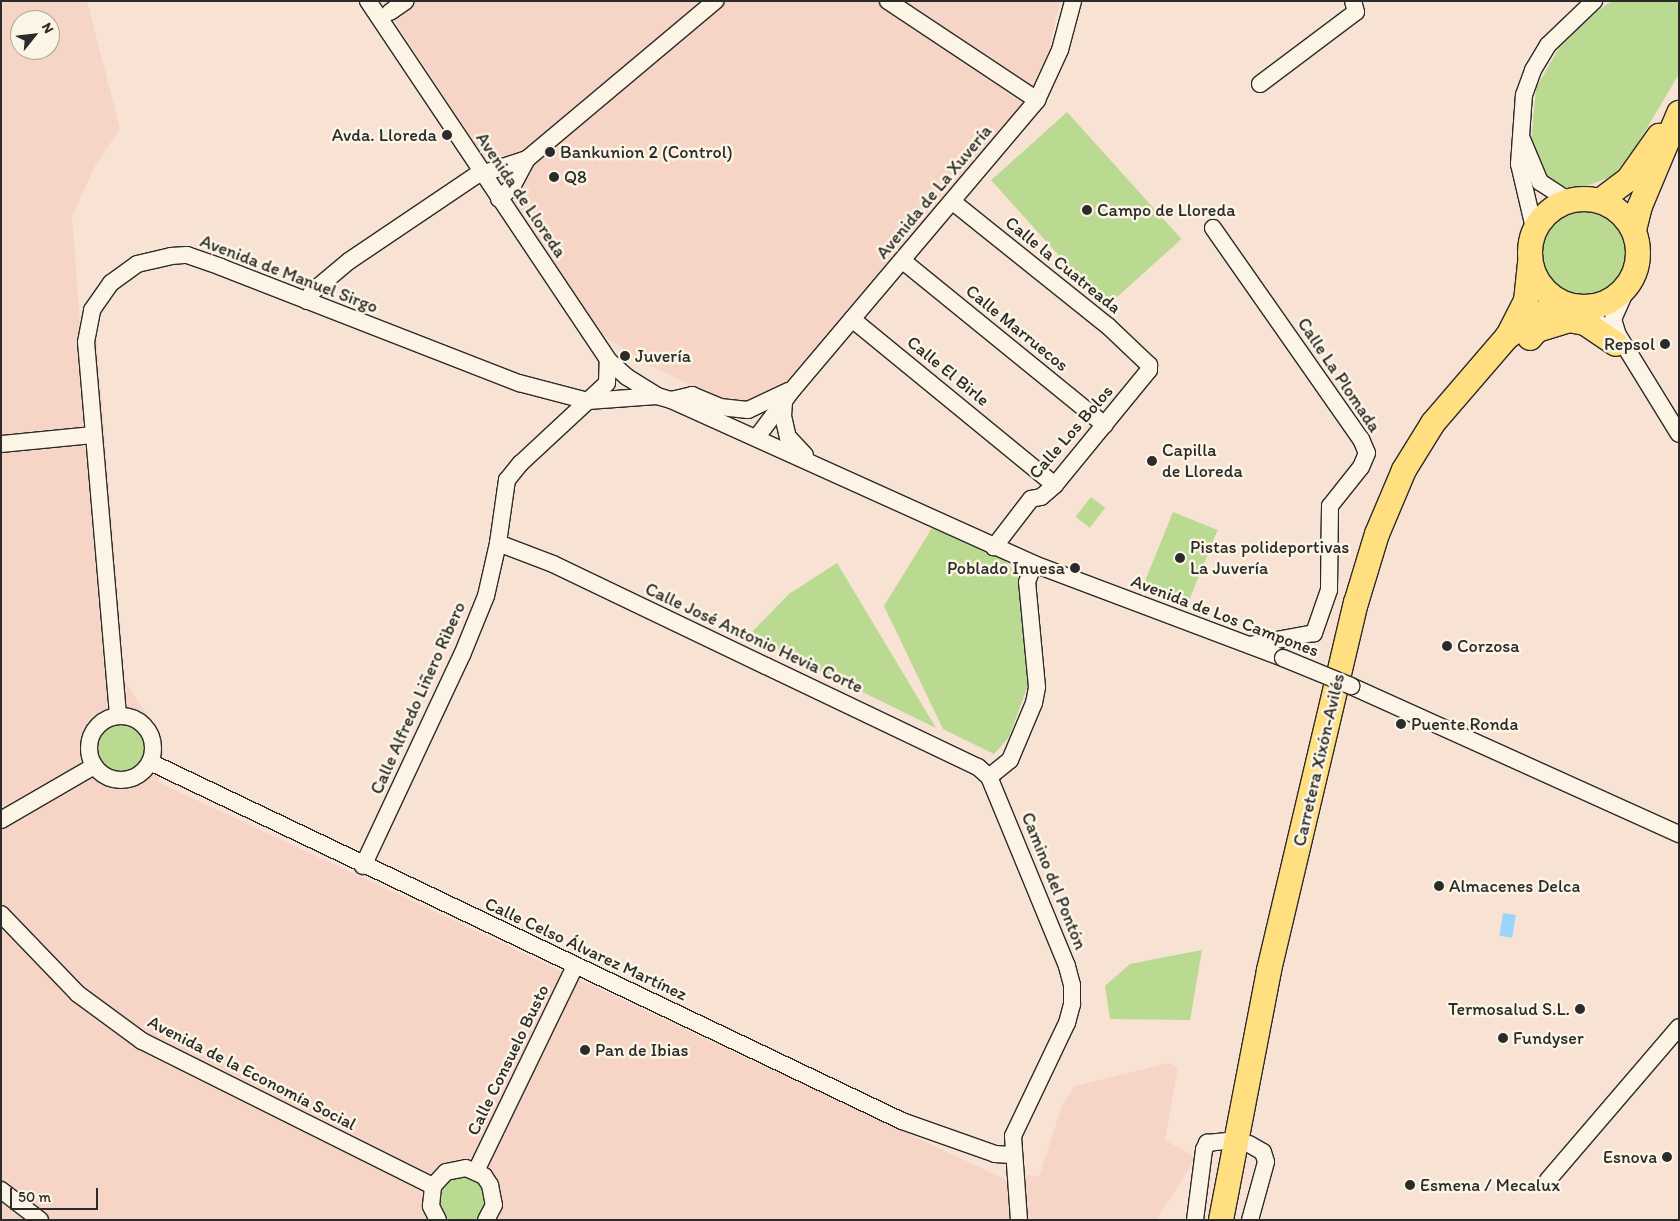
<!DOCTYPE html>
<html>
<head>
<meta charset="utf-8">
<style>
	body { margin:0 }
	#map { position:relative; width:1680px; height:1221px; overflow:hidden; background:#f8e2d3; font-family:Itim,sans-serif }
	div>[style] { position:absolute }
	.built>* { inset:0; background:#f6d5c7 }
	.green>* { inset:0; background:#bad991; transform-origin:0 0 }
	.round { border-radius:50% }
	.water>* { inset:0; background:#9bd4fb; transform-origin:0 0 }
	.roads { filter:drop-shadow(1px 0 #2b2b2b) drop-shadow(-1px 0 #2b2b2b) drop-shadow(0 1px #2b2b2b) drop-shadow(0 -1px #2b2b2b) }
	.minor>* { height:16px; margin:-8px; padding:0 8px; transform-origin:8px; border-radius:8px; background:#fcf5e5 }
	.minor>.ring { margin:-8px; padding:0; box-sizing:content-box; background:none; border:16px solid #fcf5e5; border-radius:50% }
	.highway>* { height:24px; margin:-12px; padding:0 12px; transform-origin:12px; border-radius:12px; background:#ffdf80 }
	.highway>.ring { margin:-12px; padding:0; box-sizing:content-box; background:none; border:24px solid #ffdf80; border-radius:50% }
	.bridges { filter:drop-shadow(1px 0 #2b2b2b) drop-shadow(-1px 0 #2b2b2b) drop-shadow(0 1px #2b2b2b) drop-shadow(0 -1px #2b2b2b) }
	.minor-bridge>* { height:16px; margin:-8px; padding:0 8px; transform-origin:8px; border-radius:8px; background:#fcf5e5 }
	.dots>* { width:14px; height:14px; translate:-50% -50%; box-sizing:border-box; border:2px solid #fcf5e5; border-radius:50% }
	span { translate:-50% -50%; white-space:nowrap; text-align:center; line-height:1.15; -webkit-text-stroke:5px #fcf5e5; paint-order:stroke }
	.poi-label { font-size:18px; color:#2b2b2b }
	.right { translate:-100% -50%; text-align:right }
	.left { translate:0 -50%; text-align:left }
	.street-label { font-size:18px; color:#2b2b2b }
	.frame { position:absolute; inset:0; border:2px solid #2b2b2b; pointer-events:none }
	.north { position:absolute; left:10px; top:10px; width:50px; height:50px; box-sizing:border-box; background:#fcf5e5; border:1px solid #a8a49b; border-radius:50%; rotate:61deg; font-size:14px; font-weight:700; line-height:20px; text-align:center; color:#2b2b2b }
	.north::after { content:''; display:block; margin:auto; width:18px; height:22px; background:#2b2b2b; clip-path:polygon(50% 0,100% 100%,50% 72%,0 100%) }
	.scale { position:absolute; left:10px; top:1188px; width:88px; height:22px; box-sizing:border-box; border:2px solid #2b2b2b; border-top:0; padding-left:6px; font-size:15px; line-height:18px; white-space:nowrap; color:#2b2b2b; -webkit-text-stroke:4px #fcf5e5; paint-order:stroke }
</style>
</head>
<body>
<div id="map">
	<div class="built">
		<i style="clip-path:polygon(evenodd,1px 1px,87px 1px,120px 129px,96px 164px,72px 216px,80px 322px,96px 331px,125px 683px,159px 731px,164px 753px,158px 782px,1011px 1182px,1011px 1220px,1px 1220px,1px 1px,20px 20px,50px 20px,50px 50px,20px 50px,20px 20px)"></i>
		<i style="clip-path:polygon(381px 1px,1060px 1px,1040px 87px,785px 383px,748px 405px,713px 397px,650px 365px,603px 336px)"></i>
		<i style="clip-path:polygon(1169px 1063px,1178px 1067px,1165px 1140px,1196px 1158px,1156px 1220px,1025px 1220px,1024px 1174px,1039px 1177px,1062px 1105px,1075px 1086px)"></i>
	</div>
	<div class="green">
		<i style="clip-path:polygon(1612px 1px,1679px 1px,1679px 74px,1635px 148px,1613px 176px,1581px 188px,1563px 187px,1548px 177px,1535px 160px,1531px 142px,1536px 88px,1559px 48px,1593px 14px)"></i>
		<i style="left:1067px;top:112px;width:171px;height:102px;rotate:48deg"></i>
		<i class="round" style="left:1537px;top:207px;width:92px;height:92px"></i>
		<i style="left:1091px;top:497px;width:18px;height:25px;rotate:38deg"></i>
		<i style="left:1173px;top:512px;width:48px;height:79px;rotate:22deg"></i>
		<i style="clip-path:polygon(932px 528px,1002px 557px,1018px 576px,1028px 685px,1009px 737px,994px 754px,943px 729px,884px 606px)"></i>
		<i style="clip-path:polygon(837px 563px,936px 728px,748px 636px,789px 594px)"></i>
		<i class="round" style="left:95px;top:722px;width:52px;height:52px"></i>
		<i style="clip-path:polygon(1202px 950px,1190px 1020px,1110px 1019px,1105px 986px,1130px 964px)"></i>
		<i class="round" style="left:438px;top:1175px;width:48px;height:48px"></i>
	</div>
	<div class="water">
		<i style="left:1503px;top:913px;width:13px;height:23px;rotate:9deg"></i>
	</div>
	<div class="roads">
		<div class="minor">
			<i style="left:368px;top:1px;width:432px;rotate:56.2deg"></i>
			<i style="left:608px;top:360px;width:25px;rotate:42deg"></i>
			<i style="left:627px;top:377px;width:36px;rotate:32deg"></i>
			<i style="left:888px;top:1px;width:179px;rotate:33.6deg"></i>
			<i style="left:390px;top:12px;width:19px;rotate:-35deg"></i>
			<i style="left:1260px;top:84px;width:120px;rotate:-36.9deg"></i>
			<i style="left:1356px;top:12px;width:11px;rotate:-105deg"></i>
			<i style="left:1522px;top:139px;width:47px;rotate:67.3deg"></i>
			<i style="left:1540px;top:182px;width:33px;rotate:33deg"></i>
			<i style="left:499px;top:199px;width:18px;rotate:-43deg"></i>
			<i style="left:512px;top:187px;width:32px;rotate:-62deg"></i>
			<i style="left:953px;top:202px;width:198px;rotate:38.7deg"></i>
			<i style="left:1108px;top:326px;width:57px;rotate:43.6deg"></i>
			<i style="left:1149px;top:365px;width:5px;rotate:90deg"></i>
			<i style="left:1149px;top:370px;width:149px;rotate:129.3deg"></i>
			<i style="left:1055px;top:485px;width:18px;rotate:139deg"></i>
			<i style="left:1041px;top:497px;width:10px;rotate:169deg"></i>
			<i style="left:1031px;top:499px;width:61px;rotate:127.6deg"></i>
			<i style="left:1213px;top:228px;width:258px;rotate:55deg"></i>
			<i style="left:1361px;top:439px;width:15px;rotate:67deg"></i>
			<i style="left:1367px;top:453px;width:15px;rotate:113deg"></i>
			<i style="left:1361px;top:467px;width:50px;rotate:128.5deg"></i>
			<i style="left:1330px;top:506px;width:84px;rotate:90.7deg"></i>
			<i style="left:1329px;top:590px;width:46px;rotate:109.2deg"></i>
			<i style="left:1314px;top:633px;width:66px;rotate:169.5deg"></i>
			<i style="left:1534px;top:228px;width:66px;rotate:-103.2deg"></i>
			<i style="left:1519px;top:164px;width:69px;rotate:-85.9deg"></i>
			<i style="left:1524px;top:95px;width:27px;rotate:-70deg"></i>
			<i style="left:1533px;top:70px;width:29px;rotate:-59deg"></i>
			<i style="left:1548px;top:45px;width:64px;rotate:-43.7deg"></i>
			<i style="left:903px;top:261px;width:260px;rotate:39.1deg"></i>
			<i style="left:1627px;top:288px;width:34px;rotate:114deg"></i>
			<i style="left:1613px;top:319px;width:17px;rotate:73deg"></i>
			<i style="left:1618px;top:335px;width:116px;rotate:58.4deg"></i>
			<i style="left:307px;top:301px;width:10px;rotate:-61deg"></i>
			<i style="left:312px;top:292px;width:48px;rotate:-40deg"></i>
			<i style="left:349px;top:261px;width:152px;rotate:-34deg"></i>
			<i style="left:475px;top:176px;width:55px;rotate:-18.1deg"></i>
			<i style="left:527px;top:159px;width:246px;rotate:-40deg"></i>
			<i style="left:1586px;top:308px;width:28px;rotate:49deg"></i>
			<i style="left:852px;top:319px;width:262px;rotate:39.3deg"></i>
			<i style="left:671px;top:400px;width:22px;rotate:-13deg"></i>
			<i style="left:692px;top:395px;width:30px;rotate:23deg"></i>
			<i style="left:720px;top:407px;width:28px;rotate:6deg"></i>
			<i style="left:748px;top:410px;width:44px;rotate:-25.4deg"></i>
			<i style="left:784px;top:402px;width:14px;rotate:94deg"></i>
			<i style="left:783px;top:416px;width:22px;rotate:77deg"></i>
			<i style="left:788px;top:437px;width:25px;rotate:47deg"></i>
			<i style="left:757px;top:437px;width:60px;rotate:-53.1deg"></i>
			<i style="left:793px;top:389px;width:378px;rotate:-49.8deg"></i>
			<i style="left:1037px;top:100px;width:55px;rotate:-65.3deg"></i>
			<i style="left:1060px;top:50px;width:51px;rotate:-75.1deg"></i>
			<i style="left:1px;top:444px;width:92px;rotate:-5.6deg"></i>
			<i style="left:498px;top:543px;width:59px;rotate:20.9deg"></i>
			<i style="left:553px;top:564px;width:236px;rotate:25.6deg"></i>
			<i style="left:766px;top:666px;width:235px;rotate:25.5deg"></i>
			<i style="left:978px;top:767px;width:15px;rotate:42deg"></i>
			<i style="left:1351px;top:686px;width:360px;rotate:24.3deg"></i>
			<i style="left:118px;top:715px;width:374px;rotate:-94.9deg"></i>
			<i style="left:86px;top:342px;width:33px;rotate:-79deg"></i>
			<i style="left:92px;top:310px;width:33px;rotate:-55deg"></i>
			<i style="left:111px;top:283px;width:32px;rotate:-36deg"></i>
			<i style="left:137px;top:264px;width:35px;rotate:-13deg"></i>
			<i style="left:171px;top:256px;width:16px;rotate:-4deg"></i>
			<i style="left:187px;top:255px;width:36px;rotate:19deg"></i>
			<i style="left:221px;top:267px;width:320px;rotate:21.3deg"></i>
			<i style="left:519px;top:383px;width:71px;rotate:14.6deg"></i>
			<i style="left:588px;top:401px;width:69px;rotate:-4.1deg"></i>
			<i style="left:657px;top:396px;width:15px;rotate:16deg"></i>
			<i style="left:671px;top:400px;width:398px;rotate:24.3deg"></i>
			<i style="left:1034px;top:564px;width:266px;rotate:20.7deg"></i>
			<i class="ring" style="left:89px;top:716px;width:48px;height:48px"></i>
			<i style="left:150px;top:762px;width:833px;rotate:25.52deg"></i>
			<i style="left:902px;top:1121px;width:99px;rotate:19.5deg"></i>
			<i style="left:995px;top:1154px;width:17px;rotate:3deg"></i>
			<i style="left:1px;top:820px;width:108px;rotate:-30.1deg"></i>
			<i style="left:363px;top:866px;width:233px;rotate:-64.9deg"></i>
			<i style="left:462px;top:655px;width:64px;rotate:-67.9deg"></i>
			<i style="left:486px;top:596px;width:54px;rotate:-77.2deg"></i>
			<i style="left:498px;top:543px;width:64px;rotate:-81.9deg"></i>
			<i style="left:507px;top:480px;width:22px;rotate:-51deg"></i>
			<i style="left:521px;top:463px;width:117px;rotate:-42.9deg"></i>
			<i style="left:607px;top:383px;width:23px;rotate:-88deg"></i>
			<i style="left:1px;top:914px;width:111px;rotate:46.1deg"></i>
			<i style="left:78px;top:994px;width:79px;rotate:36.3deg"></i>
			<i style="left:142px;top:1041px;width:325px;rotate:26.5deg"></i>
			<i style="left:1249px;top:1144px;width:16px;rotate:30deg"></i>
			<i style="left:1263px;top:1152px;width:10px;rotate:73deg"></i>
			<i style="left:1266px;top:1162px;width:60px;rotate:105.4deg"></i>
			<i style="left:476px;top:1171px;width:228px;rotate:-64.2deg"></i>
			<i style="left:1548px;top:1180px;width:201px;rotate:-49.4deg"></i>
			<i style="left:1px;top:1190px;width:49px;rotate:37.6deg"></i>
			<i style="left:438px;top:1220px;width:16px;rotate:-117deg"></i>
			<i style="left:431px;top:1206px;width:20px;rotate:-84deg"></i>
			<i style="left:433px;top:1186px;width:19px;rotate:-47deg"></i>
			<i style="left:446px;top:1172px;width:20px;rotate:-11deg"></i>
			<i style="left:466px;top:1168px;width:20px;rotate:24deg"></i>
			<i style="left:484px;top:1176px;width:11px;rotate:56deg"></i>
			<i style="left:490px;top:1185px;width:20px;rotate:79deg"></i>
			<i style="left:494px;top:1205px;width:17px;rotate:118deg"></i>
			<i style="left:1019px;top:1220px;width:84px;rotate:-94.1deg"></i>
			<i style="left:1013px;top:1136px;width:125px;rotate:-64.5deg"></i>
			<i style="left:1067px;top:1023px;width:20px;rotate:-75deg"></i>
			<i style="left:1072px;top:1004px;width:19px;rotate:-90deg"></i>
			<i style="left:1072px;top:985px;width:20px;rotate:-105deg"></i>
			<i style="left:1067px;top:966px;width:204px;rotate:-112.4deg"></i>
			<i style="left:989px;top:777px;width:27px;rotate:-39deg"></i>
			<i style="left:1010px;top:760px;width:62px;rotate:-67.2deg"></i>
			<i style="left:1034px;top:703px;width:16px;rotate:-79deg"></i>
			<i style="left:1037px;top:687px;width:105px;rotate:-95.4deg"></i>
			<i style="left:1027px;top:582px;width:19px;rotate:-69deg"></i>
			<i style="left:1195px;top:1220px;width:71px;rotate:-82.7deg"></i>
			<i style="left:1204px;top:1150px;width:8px;rotate:-67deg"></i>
			<i style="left:1207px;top:1143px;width:18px;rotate:-6deg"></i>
		</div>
		<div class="highway">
			<i class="ring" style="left:1530px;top:199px;width:84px;height:84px"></i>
			<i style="left:1601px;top:200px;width:34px;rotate:-37deg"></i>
			<i style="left:1628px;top:180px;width:54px;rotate:-54.8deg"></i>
			<i style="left:1634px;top:230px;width:25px;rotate:-76deg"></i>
			<i style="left:1640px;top:206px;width:101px;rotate:-67.2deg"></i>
			<i style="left:1508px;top:336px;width:39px;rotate:-63deg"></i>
			<i style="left:1526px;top:301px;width:37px;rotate:-84deg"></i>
			<i style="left:1530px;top:338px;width:11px;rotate:-49deg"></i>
			<i style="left:1537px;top:330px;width:34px;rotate:-17deg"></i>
			<i style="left:1569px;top:320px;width:16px;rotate:11deg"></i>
			<i style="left:1585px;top:323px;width:37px;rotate:34deg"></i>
			<i style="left:1221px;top:1220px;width:255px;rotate:-79.1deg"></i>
			<i style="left:1269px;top:970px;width:377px;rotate:-76.7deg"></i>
			<i style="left:1356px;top:603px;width:72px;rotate:-73.1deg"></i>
			<i style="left:1377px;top:534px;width:69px;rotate:-67.1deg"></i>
			<i style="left:1404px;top:470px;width:55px;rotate:-58.3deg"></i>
			<i style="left:1433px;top:423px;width:113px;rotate:-49.3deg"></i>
			<i style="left:1507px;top:337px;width:63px;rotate:-33.9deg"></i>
		</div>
	</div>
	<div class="bridges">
		<div class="minor-bridge">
			<i style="left:1283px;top:658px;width:74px;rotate:22.4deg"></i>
		</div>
	</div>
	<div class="dots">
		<i style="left:447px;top:135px;background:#2b2b2b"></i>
		<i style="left:550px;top:152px;background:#2b2b2b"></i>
		<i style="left:554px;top:177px;background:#2b2b2b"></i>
		<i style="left:1087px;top:210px;background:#2b2b2b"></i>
		<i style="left:1665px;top:344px;background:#2b2b2b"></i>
		<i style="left:625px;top:356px;background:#2b2b2b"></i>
		<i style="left:1152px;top:461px;background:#2b2b2b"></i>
		<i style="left:1180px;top:558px;background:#2b2b2b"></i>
		<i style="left:1075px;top:568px;background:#2b2b2b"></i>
		<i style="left:1447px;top:646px;background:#2b2b2b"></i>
		<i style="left:1401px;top:724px;background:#2b2b2b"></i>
		<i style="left:1439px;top:886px;background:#2b2b2b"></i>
		<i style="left:1580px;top:1009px;background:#2b2b2b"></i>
		<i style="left:1503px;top:1038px;background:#2b2b2b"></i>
		<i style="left:585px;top:1050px;background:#2b2b2b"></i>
		<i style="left:1667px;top:1157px;background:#2b2b2b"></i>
		<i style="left:1410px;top:1185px;background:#2b2b2b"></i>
	</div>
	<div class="poi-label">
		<span class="right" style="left:437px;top:135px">Avda. Lloreda</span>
		<span class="left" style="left:560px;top:152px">Bankunion 2 (Control)</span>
		<span class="left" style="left:564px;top:177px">Q8</span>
		<span class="left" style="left:1097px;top:210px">Campo de Lloreda</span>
		<span class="right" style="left:1655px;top:344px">Repsol</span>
		<span class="left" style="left:635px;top:356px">Juvería</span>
		<span class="left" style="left:1162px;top:461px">Capilla<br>de Lloreda</span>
		<span class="left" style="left:1190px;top:558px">Pistas polideportivas<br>La Juvería</span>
		<span class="right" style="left:1065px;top:568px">Poblado Inuesa</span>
		<span class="left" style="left:1457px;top:646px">Corzosa</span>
		<span class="left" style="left:1411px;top:724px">Puente Ronda</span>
		<span class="left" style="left:1449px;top:886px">Almacenes Delca</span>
		<span class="right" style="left:1570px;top:1009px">Termosalud S.L.</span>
		<span class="left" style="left:1513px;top:1038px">Fundyser</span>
		<span class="left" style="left:595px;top:1050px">Pan de Ibias</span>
		<span class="right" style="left:1657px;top:1157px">Esnova</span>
		<span class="left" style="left:1420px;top:1185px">Esmena / Mecalux</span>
	</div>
	<div class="street-label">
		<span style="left:934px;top:192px;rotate:-50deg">Avenida de La Xuvería</span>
		<span style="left:521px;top:195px;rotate:56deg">Avenida de Lloreda</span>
		<span style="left:1063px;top:265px;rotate:39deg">Calle la Cuatreada</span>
		<span style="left:289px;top:274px;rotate:21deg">Avenida de Manuel Sirgo</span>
		<span style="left:1017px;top:328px;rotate:39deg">Calle Marruecos</span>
		<span style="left:948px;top:371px;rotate:39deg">Calle El Birle</span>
		<span style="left:1339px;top:375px;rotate:56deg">Calle La Plomada</span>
		<span style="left:1071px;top:432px;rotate:-49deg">Calle Los Bolos</span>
		<span style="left:1225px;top:616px;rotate:21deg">Avenida de Los Campones</span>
		<span style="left:754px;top:638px;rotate:25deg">Calle José Antonio Hevia Corte</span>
		<span style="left:418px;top:698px;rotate:-66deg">Calle Alfredo Liñero Ribero</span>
		<span style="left:1319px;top:760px;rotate:-77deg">Carretera Xixón-Avilés</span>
		<span style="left:1054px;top:881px;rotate:68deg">Camino del Pontón</span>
		<span style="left:586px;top:949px;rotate:25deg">Calle Celso Álvarez Martínez</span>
		<span style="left:508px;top:1060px;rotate:-64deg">Calle Consuelo Busto</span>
		<span style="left:252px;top:1073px;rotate:27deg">Avenida de la Economía Social</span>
	</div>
	<div class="frame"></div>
	<div class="north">N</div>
	<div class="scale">50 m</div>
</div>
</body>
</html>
